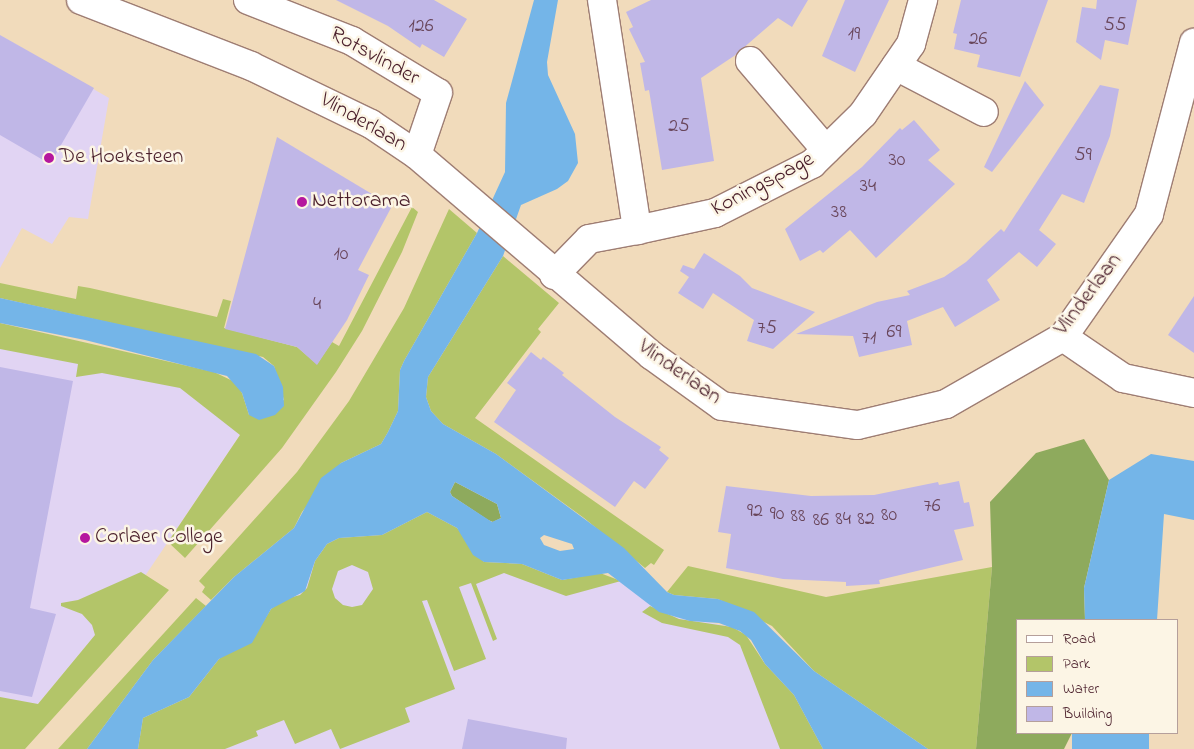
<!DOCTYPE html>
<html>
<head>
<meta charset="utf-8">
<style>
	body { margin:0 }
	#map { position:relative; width:1194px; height:749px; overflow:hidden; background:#f1dbbb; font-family:"Indie Flower",sans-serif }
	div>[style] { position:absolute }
	.built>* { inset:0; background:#e1d4f3 }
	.green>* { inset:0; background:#b3c569 }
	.forest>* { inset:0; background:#8eaa5d }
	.water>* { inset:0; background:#74b5e8; transform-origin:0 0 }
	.building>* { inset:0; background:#c0b7e7 }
	.roads { filter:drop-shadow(1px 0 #9e7d73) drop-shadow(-1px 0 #9e7d73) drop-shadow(0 1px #9e7d73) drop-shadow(0 -1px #9e7d73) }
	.minor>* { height:28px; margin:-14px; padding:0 14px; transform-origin:14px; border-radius:14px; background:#fff }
	.dots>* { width:14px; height:14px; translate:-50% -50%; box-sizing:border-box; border:2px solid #fcf5e5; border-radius:50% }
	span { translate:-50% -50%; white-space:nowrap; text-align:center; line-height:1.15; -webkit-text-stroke:5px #fcf5e5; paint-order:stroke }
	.number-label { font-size:20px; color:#68455a }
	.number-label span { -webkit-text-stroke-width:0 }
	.street-label { font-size:22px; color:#4a1f2b }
	.poi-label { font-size:22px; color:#4a1f2b }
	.left { translate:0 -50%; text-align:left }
	.legend { position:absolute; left:1016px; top:619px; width:162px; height:115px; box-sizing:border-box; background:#fcf5e5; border:1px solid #b59f9b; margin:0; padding:6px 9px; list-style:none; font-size:15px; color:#4a1f2b }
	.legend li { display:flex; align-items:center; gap:10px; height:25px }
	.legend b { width:25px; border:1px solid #b59f9b }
</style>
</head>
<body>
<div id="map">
	<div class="built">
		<i style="clip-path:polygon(3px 37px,109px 98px,88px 219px,69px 217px,52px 244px,22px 228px,0 268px,0 42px)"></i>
		<i style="clip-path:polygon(0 323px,185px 366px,240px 435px,147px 573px,38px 704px,0 745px)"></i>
		<i style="clip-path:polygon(322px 549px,621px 581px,659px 612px,732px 627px,823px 749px,138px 749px)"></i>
	</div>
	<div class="green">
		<i style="clip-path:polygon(412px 207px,418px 212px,402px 252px,362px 331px,336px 372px,282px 448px,185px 558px,168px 542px,240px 435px,180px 388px,102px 373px,76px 377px,78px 364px,0 349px,0 323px,214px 372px,235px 382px,242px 393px,249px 415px,284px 400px,274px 366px,263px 357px,0 298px,0 283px,76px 299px,78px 286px,90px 288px,217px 317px,223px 299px,231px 301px,224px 328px,297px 347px,317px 364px,332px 342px,339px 346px)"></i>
		<i style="clip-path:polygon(449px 209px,477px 233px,404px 361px,400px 370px,398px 411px,388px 432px,381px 444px,341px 463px,302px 512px,294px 528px,234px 577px,211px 600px,202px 592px,205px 587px,199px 581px,297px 472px,349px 401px,404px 308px)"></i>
		<i style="clip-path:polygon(503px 256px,559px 303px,538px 329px,541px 332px,475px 418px,664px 550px,654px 565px,651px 563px,645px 568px,584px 518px,496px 454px,443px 424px,431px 411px,426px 397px,428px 377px)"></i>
		<i style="clip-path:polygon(evenodd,427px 512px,457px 528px,484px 562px,522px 564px,562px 580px,600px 573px,621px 581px,566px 596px,504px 573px,476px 584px,497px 639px,493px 641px,471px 583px,459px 587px,486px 659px,454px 671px,427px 600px,422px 601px,455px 689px,405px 708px,410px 722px,340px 749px,331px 729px,295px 744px,284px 720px,256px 731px,258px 736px,225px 749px,138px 749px,143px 718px,189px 697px,219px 659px,263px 622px,271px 609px,285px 599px,300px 595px,307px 588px,315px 561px,327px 544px,339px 538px,382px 535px,427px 512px,352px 565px,368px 572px,373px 589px,362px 605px,352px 607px,343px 605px,335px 598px,332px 589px,338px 571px,352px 565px)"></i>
		<i style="clip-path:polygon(688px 566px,826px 597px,992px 567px,976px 749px,928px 749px,814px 671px,772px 626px,718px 599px,674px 595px,667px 592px)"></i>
		<i style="clip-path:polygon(141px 572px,169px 590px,25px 749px,0 749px,0 697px,38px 704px,95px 635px,92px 625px,82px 614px,61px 606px,61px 603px,78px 600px)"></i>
		<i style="clip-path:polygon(196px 598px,206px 606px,153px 660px,87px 749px,58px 749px)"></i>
		<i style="clip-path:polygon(650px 606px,679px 619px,732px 627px,746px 635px,765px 664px,794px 695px,823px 749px,780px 749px,740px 645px,728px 637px,662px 623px,642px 612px)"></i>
	</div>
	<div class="forest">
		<i style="clip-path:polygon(1084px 439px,1109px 480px,1084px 588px,1085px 620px,1018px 620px,1018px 733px,1072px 733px,1064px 749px,976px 749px,992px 567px,990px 502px,1036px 453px)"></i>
		<i style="clip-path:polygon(455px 482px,497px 504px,501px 518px,493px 522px,488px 520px,452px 496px,450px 492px)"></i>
	</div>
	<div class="water">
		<i style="clip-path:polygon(evenodd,534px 0,558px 0,547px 62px,548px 75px,575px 134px,578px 163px,568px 181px,557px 189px,521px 205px,503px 256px,428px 377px,426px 397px,431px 411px,443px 424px,496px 454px,624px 548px,667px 592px,674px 595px,718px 599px,754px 612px,814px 671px,928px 749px,823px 749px,794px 695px,765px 664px,751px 640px,740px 631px,719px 623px,690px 621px,659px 612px,608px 573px,562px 580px,522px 564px,484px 562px,473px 555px,457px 528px,427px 512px,382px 535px,339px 538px,327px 544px,315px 561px,305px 591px,271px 609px,252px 643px,219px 659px,189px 697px,143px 718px,138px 749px,87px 749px,153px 660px,234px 577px,294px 528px,321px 478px,341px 463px,381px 444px,388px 432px,398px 411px,400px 370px,404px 361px,477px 233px,505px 172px,506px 103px,534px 0,455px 482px,497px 504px,501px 518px,492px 522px,452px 496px,450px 492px,455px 482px,534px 0,544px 535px,572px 544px,574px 549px,560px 551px,544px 545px,540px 538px,544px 535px)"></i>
		<i style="clip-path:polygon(0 298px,256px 354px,274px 366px,283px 387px,284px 406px,275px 415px,259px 420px,249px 415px,242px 393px,227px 376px,85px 340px,0 323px)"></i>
		<i style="clip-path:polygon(1151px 454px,1194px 461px,1194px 520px,1164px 514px,1157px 620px,1085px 620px,1084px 588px,1109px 480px)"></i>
		<i style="left:1072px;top:733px;width:77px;height:18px"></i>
	</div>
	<div class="building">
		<i style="clip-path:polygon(336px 0,434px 0,467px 19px,444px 57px,422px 44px,420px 48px,388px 26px)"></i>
		<i style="clip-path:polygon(651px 0,808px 0,792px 27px,778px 18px,734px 56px,701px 78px,714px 161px,662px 170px,649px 90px,645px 91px,640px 63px,645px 62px,629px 29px,633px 27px,626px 12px)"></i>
		<i style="clip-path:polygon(845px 0,889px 0,855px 72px,822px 56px)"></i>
		<i style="clip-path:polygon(961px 0,1048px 0,1020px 77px,977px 67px,980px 55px,954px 49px,957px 34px,953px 33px)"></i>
		<i style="clip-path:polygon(1097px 0,1137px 0,1128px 45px,1105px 40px,1101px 60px,1076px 42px,1082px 7px,1096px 9px)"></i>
		<i style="clip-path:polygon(0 35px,94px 88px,50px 164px,0 135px)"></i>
		<i style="clip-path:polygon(1025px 81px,1044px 105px,992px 172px,984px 167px)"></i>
		<i style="clip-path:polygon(1100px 85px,1119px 89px,1110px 136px,1084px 203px,1062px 194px,1039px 230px,1056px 244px,1037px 267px,1019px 252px,987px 280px,1000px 300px,955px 327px,943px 307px,907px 321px,912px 345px,859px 357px,853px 336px,796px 334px,877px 302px,910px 295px,907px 291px,944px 277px,966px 262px,1001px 229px,1004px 232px)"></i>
		<i style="clip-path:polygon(914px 120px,940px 150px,928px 160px,955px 184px,876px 258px,850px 230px,823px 253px,820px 250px,800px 261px,785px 229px,862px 167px,900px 128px,902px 130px)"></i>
		<i style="clip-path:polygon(277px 137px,392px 206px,358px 270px,369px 275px,347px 320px,317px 365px,297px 347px,225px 329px)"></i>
		<i style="clip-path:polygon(704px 253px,740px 276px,752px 288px,815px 312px,773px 349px,747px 341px,754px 320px,713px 293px,703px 309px,678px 293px,689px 277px,680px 271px,683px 265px,694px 269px)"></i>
		<i style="clip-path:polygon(1194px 296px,1194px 353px,1168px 335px)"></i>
		<i style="clip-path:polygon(531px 352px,541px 360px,543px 357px,564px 373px,562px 375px,615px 417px,661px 447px,659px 450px,669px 458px,645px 489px,634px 481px,615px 507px,494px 422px,516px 390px,507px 383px)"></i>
		<i style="clip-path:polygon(0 367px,73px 381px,30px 608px,56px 614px,32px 697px,0 691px)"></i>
		<i style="clip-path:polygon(959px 481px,964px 503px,969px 502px,974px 526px,954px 530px,963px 560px,879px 580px,880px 584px,846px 586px,846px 582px,783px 579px,726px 568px,731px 534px,718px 532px,726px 486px,811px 496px,874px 495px,938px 482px,939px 485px)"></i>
		<i style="clip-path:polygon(468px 719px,567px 738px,566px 749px,462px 749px)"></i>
	</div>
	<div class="roads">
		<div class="minor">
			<i style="left:81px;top:0;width:182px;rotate:21.2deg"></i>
			<i style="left:251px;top:66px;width:133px;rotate:25.8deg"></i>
			<i style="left:371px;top:124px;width:55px;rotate:34deg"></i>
			<i style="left:417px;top:155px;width:308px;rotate:40.5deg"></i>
			<i style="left:651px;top:355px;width:87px;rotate:35.7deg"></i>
			<i style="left:722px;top:406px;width:137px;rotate:8deg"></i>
			<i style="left:858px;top:425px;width:90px;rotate:-13.4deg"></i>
			<i style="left:946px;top:404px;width:135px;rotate:-29.8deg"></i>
			<i style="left:1063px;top:337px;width:150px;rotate:-55deg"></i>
			<i style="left:1149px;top:214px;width:177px;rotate:-75.3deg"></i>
			<i style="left:248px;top:0;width:112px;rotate:21.5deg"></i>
			<i style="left:352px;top:41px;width:100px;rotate:31.2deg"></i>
			<i style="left:438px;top:93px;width:65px;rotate:108.7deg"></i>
			<i style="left:602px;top:0;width:233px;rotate:81.3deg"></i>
			<i style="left:637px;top:230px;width:80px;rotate:-12.3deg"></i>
			<i style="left:715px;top:213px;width:109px;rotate:-26.8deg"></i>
			<i style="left:812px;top:164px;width:71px;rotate:-44.4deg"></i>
			<i style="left:863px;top:114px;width:85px;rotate:-55.6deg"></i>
			<i style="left:911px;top:44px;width:46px;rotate:-74.7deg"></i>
			<i style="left:750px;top:61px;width:117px;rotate:49.5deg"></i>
			<i style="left:896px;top:66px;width:99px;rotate:27.6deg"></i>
			<i style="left:554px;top:275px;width:50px;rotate:-45.8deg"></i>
			<i style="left:589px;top:239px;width:49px;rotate:-10.6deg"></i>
			<i style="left:1063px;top:337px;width:73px;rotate:34.3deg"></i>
			<i style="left:1123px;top:378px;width:73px;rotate:11.9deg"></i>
		</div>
	</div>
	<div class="dots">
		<i style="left:49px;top:158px;background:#b5179e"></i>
		<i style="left:302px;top:202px;background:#b5179e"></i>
		<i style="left:85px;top:538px;background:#b5179e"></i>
	</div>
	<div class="number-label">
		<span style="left:1115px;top:25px">55</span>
		<span style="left:421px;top:26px">126</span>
		<span style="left:854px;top:34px">19</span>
		<span style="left:978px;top:39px">26</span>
		<span style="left:679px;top:126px">25</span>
		<span style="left:1083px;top:155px">59</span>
		<span style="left:897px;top:160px">30</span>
		<span style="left:868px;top:186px">34</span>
		<span style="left:839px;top:212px">38</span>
		<span style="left:341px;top:254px">10</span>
		<span style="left:317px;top:304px">4</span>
		<span style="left:767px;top:328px">75</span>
		<span style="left:894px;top:332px">69</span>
		<span style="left:869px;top:338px">71</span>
		<span style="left:932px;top:506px">76</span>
		<span style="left:755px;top:511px">92</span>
		<span style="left:777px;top:514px">90</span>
		<span style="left:889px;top:515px">80</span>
		<span style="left:798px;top:516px">88</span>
		<span style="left:843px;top:519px">84</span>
		<span style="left:866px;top:519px">82</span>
		<span style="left:821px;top:520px">86</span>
	</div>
	<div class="street-label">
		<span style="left:374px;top:57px;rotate:29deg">Rotsvlinder</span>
		<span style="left:363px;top:123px;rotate:30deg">Vlinderlaan</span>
		<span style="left:763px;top:185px;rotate:-28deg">Koningspage</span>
		<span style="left:1089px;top:295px;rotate:-53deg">Vlinderlaan</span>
		<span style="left:679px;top:373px;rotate:35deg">Vlinderlaan</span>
	</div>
	<div class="poi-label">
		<span class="left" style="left:59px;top:158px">De Hoeksteen</span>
		<span class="left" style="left:312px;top:202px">Nettorama</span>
		<span class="left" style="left:95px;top:538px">Corlaer College</span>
	</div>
	<ul class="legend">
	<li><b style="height:6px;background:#fff"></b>Road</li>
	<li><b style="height:14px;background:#b3c569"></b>Park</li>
	<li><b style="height:14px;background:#74b5e8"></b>Water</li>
	<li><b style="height:14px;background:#c0b7e7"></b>Building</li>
	</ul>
</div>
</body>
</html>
